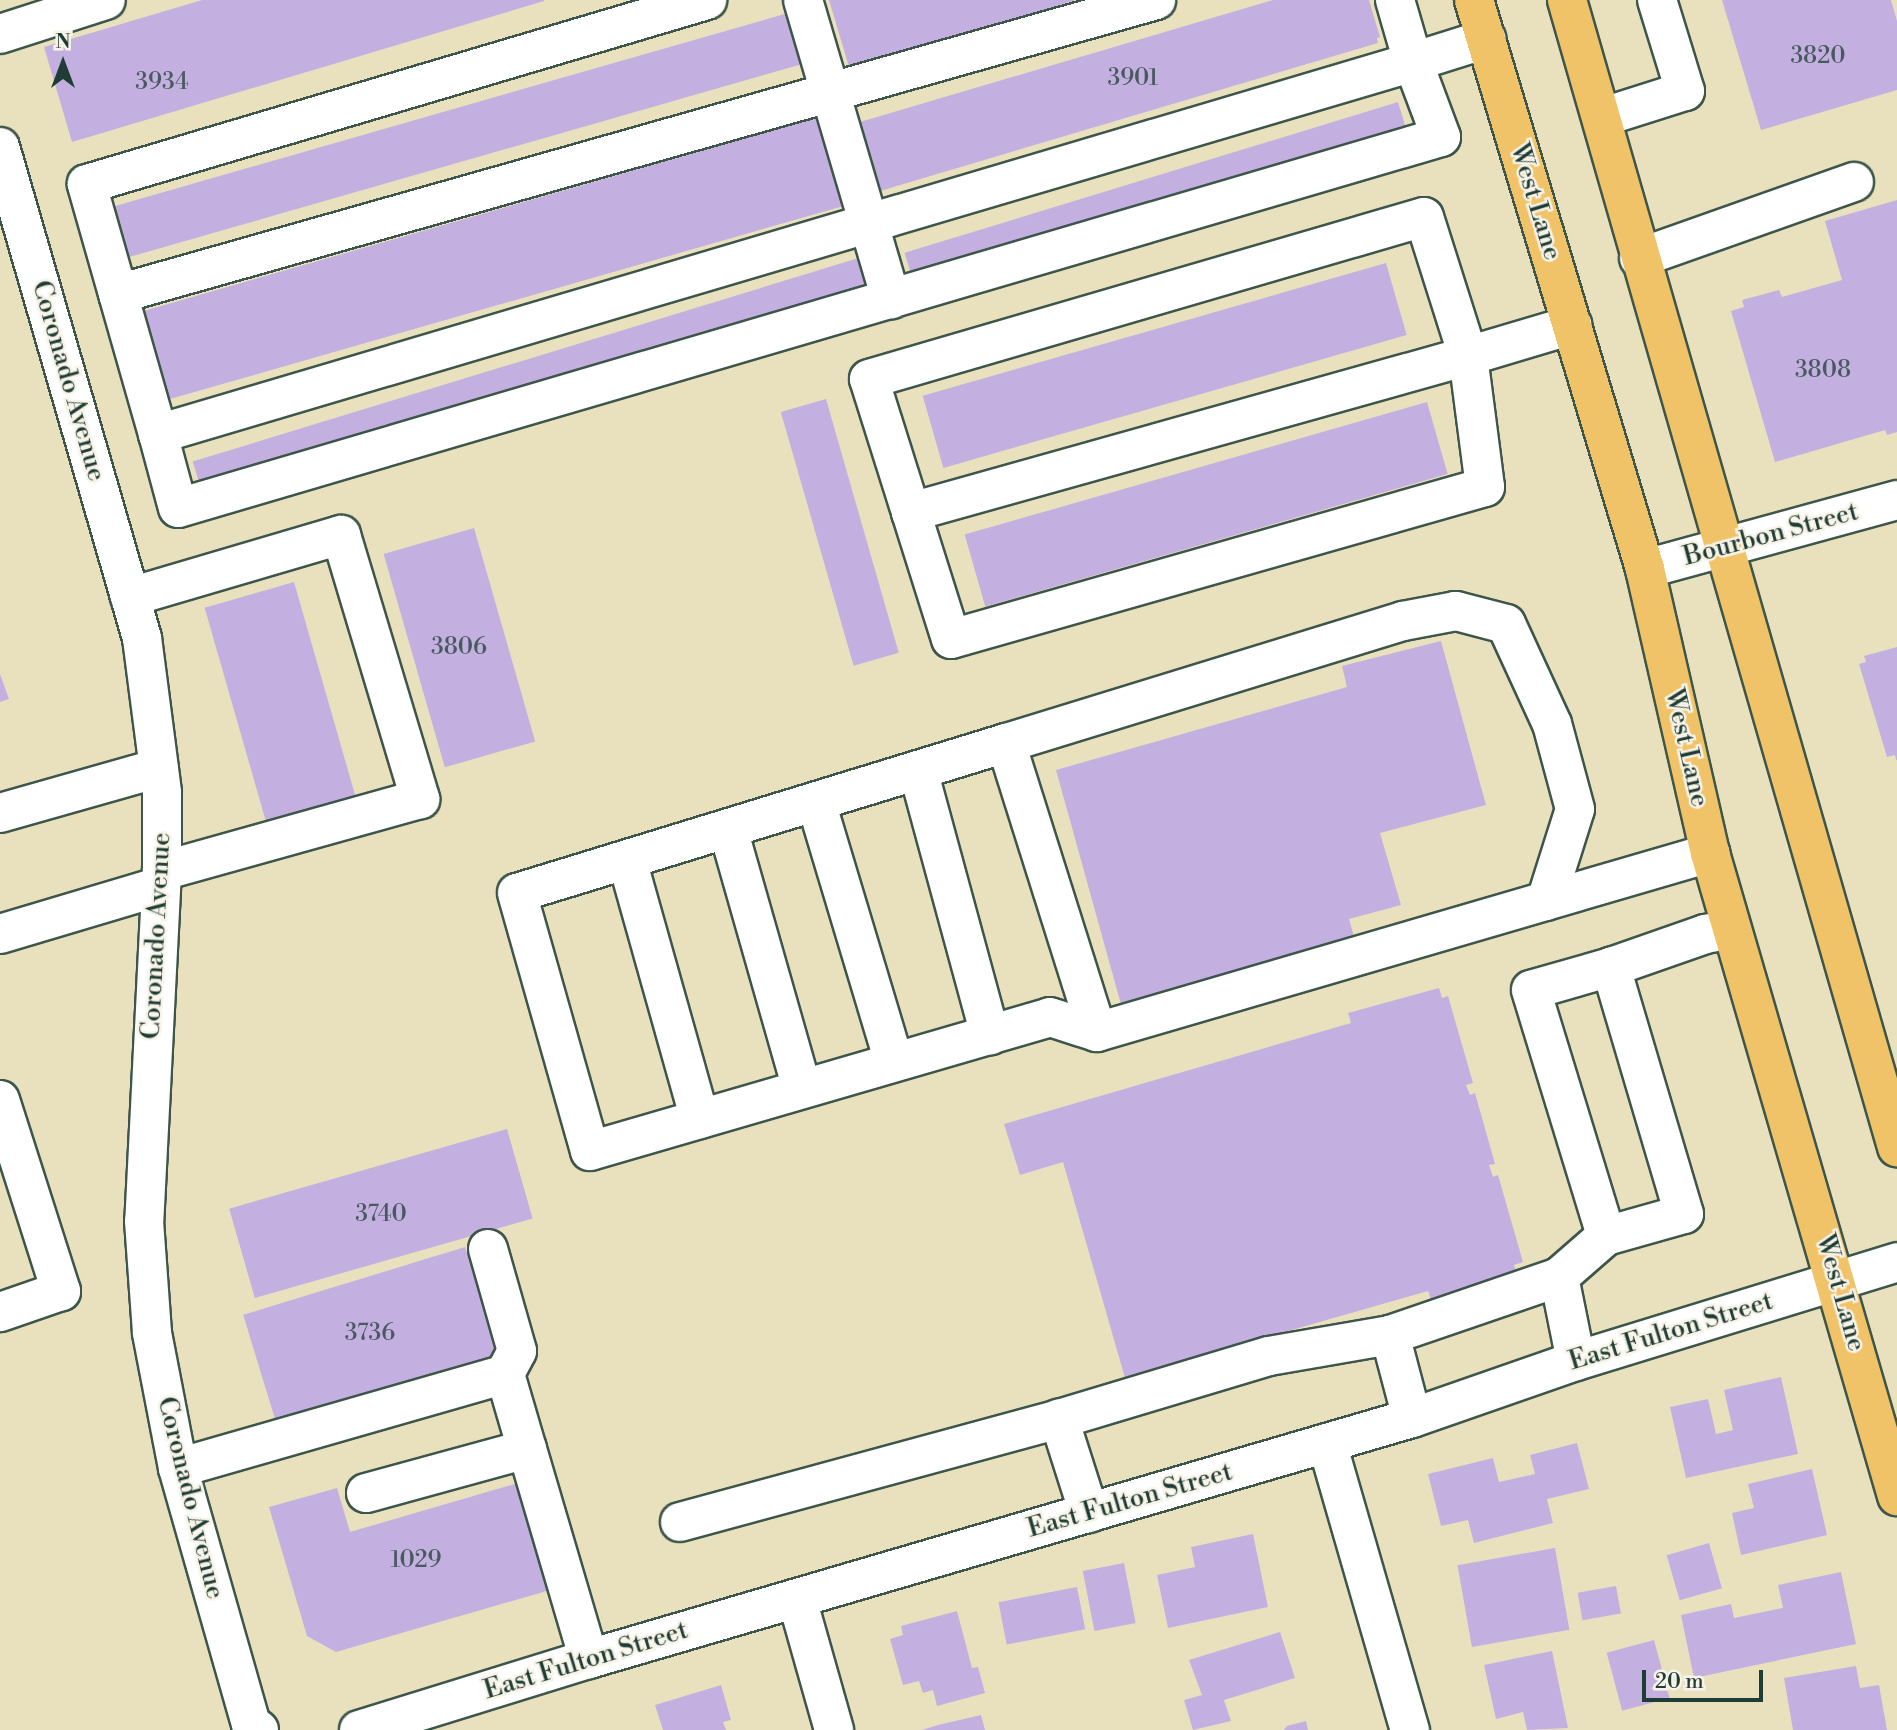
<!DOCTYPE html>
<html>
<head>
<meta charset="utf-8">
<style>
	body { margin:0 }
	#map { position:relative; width:1897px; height:1730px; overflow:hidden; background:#e9e1be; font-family:"Libre Bodoni",serif }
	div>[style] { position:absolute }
	.building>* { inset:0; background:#c4b0e0; transform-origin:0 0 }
	.roads { filter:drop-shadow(2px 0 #3d5649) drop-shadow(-2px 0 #3d5649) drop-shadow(0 2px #3d5649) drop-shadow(0 -2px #3d5649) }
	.minor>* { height:38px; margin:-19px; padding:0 19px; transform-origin:19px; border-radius:19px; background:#fff }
	.major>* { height:38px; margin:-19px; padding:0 19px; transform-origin:19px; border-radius:19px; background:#f1c369 }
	span { translate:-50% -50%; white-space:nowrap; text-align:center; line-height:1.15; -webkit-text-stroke:5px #f7f3e8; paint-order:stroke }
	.number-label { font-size:23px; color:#485a5f }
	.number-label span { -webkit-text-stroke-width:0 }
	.street-label { font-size:26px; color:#1f3d34 }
	.north { position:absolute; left:28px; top:28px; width:70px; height:70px; -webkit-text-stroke:5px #f7f3e8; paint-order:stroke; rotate:0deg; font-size:19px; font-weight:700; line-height:28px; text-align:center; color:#1f3d34 }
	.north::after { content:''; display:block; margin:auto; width:24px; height:32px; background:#1f3d34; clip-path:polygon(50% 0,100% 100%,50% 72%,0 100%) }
	.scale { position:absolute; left:1642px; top:1670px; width:121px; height:32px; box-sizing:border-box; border:4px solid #1f3d34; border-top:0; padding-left:9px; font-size:21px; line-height:24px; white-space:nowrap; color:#1f3d34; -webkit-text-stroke:5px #f7f3e8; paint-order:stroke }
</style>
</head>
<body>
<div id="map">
	<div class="building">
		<i style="clip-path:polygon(202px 0,544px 0,544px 1px,72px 142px,44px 47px)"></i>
		<i style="clip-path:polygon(829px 0,1074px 0,1074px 1px,849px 67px)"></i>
		<i style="clip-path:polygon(1273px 0,1369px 0,1380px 37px,1377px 38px,1378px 43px,880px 191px,860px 122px)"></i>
		<i style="clip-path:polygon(1722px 0,1891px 0,1897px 21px,1897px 90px,1761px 130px)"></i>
		<i style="left:795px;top:11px;width:53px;height:708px;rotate:74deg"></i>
		<i style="left:1398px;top:102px;width:37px;height:516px;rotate:73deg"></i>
		<i style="left:820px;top:117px;width:92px;height:709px;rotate:74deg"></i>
		<i style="clip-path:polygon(1897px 200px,1897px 432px,1887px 435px,1885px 430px,1775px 462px,1731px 311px,1744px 307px,1742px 300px,1779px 290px,1782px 297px,1842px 280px,1825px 221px)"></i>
		<i style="left:865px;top:256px;width:38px;height:703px;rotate:73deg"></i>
		<i style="left:1386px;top:263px;width:75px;height:482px;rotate:74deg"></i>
		<i style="left:826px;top:399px;width:264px;height:47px;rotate:74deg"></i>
		<i style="left:1427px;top:402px;width:75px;height:481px;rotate:74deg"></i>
		<i style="left:474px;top:528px;width:222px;height:94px;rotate:74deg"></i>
		<i style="left:294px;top:582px;width:222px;height:93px;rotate:74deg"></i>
		<i style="clip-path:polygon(1441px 641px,1486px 805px,1380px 833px,1401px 905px,1349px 919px,1355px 940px,1122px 1008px,1056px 770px,1347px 687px,1342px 666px)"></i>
		<i style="clip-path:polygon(1897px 647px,1897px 760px,1896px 760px,1895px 755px,1887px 757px,1859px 664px,1866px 662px,1864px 656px)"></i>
		<i style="clip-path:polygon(0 674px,9px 699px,0 702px)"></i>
		<i style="clip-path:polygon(1439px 988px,1442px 998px,1448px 996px,1473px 1083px,1466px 1085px,1470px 1095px,1475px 1093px,1495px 1164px,1489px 1165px,1493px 1177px,1498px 1175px,1523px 1262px,1514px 1265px,1517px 1274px,1431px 1300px,1428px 1291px,1125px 1378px,1063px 1162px,1020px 1175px,1004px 1124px,1351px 1023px,1348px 1013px)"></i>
		<i style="left:507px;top:1129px;width:93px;height:289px;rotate:74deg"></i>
		<i style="left:465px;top:1247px;width:113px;height:232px;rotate:73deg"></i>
		<i style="clip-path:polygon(1781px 1377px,1798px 1454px,1686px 1478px,1670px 1407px,1708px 1399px,1716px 1434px,1733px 1430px,1724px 1390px)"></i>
		<i style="clip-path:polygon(1577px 1443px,1589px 1489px,1547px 1499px,1553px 1523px,1474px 1543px,1468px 1520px,1441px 1526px,1428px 1474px,1493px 1458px,1499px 1482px,1535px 1474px,1530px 1455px)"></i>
		<i style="clip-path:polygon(1812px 1469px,1827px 1535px,1741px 1555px,1732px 1513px,1754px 1508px,1748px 1484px)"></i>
		<i style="clip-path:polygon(525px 1481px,557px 1588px,336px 1652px,307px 1636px,269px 1507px,337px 1488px,350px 1532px)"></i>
		<i style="clip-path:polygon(1253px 1534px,1268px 1607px,1168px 1628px,1157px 1575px,1195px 1567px,1191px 1547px)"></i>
		<i style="left:1709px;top:1543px;width:47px;height:44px;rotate:74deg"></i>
		<i style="left:1555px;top:1548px;width:83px;height:99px;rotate:80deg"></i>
		<i style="left:1124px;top:1563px;width:61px;height:42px;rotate:79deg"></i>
		<i style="clip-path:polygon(1841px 1572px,1856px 1644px,1694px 1678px,1681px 1615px,1731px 1604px,1734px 1618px,1783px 1608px,1778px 1585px)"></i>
		<i style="left:1616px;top:1586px;width:28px;height:39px;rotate:80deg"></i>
		<i style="left:1077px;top:1587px;width:43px;height:80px;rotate:79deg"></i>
		<i style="clip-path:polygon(957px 1611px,972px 1668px,978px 1667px,985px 1693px,937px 1706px,933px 1690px,923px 1693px,919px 1681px,903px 1685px,890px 1639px,903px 1635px,901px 1626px)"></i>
		<i style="clip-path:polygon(1280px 1632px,1295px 1678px,1224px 1700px,1231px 1721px,1193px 1730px,1184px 1700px,1202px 1695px,1189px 1660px)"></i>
		<i style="left:1654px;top:1640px;width:60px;height:49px;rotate:75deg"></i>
		<i style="clip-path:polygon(1552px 1651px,1568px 1728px,1527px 1730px,1523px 1712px,1496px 1719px,1484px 1665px)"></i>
		<i style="clip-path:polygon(1856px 1666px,1860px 1688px,1879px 1685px,1887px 1730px,1793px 1730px,1784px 1678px)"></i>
		<i style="clip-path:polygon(721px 1685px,731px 1720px,723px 1722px,726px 1730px,663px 1730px,655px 1705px)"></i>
		<i style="clip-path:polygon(981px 1715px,985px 1730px,922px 1730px,938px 1725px)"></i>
		<i style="clip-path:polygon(1306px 1721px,1308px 1730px,1284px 1730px,1287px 1726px)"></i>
	</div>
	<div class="roads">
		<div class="minor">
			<i style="left:803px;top:0;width:312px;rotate:73.6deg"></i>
			<i style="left:1395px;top:0;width:65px;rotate:73.8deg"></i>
			<i style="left:1413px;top:62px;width:80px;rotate:69.5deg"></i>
			<i style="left:1441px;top:137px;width:1316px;rotate:163.63deg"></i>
			<i style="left:178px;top:508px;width:77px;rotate:-105.1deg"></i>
			<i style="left:158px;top:434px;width:1309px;rotate:-16.51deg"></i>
			<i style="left:1413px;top:62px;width:77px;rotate:-17.5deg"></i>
			<i style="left:0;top:34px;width:111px;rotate:-17.8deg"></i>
			<i style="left:1603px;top:117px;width:86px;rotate:-17.6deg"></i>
			<i style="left:1685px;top:91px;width:95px;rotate:-107.1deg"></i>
			<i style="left:0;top:147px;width:511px;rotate:73.87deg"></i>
			<i style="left:142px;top:638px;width:156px;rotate:82.6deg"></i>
			<i style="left:162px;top:793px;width:78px;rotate:90deg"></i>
			<i style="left:162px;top:871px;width:350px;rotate:92.9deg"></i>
			<i style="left:144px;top:1221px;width:112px;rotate:85.9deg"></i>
			<i style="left:152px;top:1333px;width:137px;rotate:79.1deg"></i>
			<i style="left:178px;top:1468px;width:266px;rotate:74.1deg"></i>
			<i style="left:251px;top:1724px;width:10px;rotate:37deg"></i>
			<i style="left:1639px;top:258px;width:228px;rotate:-19.5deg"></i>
			<i style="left:118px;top:294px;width:1079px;rotate:-15.81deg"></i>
			<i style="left:158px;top:434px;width:260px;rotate:-105.9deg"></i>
			<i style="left:87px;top:184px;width:647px;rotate:-16.53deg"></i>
			<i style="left:911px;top:512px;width:578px;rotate:-15.65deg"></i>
			<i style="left:1468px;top:356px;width:132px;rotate:82.6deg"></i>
			<i style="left:1485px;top:487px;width:555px;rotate:164.11deg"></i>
			<i style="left:951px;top:639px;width:133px;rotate:-107.5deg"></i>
			<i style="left:911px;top:512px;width:139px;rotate:-107.5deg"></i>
			<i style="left:869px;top:379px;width:578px;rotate:-16.27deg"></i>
			<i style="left:1424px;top:217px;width:146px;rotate:72.4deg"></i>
			<i style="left:1468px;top:356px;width:109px;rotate:-16.6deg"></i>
			<i style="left:1645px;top:569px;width:261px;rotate:-15.3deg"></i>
			<i style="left:130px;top:597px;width:220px;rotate:-16.4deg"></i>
			<i style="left:341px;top:535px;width:276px;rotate:73.3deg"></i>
			<i style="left:420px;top:799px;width:268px;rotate:164.4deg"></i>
			<i style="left:1006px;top:743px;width:511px;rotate:162.95deg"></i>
			<i style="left:517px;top:893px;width:268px;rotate:74.2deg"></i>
			<i style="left:590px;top:1151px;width:479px;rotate:-16.2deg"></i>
			<i style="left:1050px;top:1017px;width:49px;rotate:17.7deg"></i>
			<i style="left:918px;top:770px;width:275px;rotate:74.8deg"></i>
			<i style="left:816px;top:802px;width:271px;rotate:73.3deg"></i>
			<i style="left:0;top:813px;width:165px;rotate:-15.8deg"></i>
			<i style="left:728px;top:829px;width:270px;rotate:74.1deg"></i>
			<i style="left:627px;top:860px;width:269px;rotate:74.3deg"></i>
			<i style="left:1546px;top:901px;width:96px;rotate:-72.5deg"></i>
			<i style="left:1575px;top:809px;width:88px;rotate:-105.1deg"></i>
			<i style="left:1552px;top:724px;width:110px;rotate:-114.7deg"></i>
			<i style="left:1506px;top:624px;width:52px;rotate:-165.4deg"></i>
			<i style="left:1456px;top:611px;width:54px;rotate:169.3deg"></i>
			<i style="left:1403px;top:621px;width:415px;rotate:162.9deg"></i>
			<i style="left:1006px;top:743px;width:303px;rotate:72.5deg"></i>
			<i style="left:1097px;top:1032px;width:639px;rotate:-16.28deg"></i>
			<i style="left:0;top:934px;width:168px;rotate:-16.6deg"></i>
			<i style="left:1611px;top:967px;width:83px;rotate:164deg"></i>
			<i style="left:1531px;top:990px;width:257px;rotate:73deg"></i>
			<i style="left:1606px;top:1236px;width:81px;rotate:-15.8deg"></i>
			<i style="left:1684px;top:1214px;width:258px;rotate:-106.5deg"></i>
			<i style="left:1611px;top:967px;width:100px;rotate:-19.3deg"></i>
			<i style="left:1705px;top:934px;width:27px;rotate:-10deg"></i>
			<i style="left:0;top:1100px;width:201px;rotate:72.3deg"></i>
			<i style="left:61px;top:1291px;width:65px;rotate:161deg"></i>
			<i style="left:488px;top:1249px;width:106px;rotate:74.1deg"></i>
			<i style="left:517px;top:1351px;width:26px;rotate:118deg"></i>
			<i style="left:1576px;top:1361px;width:86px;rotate:-101.4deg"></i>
			<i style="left:1559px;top:1277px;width:62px;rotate:-41.1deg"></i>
			<i style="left:1412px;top:1418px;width:86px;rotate:-104.8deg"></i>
			<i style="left:1390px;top:1335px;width:179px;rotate:-18.9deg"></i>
			<i style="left:1327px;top:1443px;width:299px;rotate:73.9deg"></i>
			<i style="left:527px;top:1449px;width:219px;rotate:73.6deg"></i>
			<i style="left:178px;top:1468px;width:340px;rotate:-16deg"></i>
			<i style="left:505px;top:1374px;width:78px;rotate:73.7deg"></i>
			<i style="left:527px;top:1449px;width:167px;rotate:164.7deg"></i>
			<i style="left:1089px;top:1513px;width:99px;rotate:-107.7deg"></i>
			<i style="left:1059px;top:1419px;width:219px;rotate:-16.7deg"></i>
			<i style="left:1269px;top:1356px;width:123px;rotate:-9.8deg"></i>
			<i style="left:680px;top:1522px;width:393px;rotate:-15.2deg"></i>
			<i style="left:797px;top:1599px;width:136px;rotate:74.2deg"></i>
			<i style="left:359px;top:1730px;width:241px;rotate:-17.2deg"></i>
			<i style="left:589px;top:1659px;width:858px;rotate:-16.32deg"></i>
			<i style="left:1412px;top:1418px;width:174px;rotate:-19.2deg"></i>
			<i style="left:1576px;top:1361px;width:336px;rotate:-17.1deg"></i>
		</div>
		<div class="major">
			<i style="left:1474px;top:0;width:594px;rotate:73.27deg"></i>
			<i style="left:1645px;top:569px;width:291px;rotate:77.1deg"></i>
			<i style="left:1710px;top:853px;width:670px;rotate:73.78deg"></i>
			<i style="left:1567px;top:0;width:1194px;rotate:73.95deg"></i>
		</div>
	</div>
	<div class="number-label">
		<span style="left:1818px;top:56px">3820</span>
		<span style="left:1133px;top:78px">3901</span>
		<span style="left:162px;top:82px">3934</span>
		<span style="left:1823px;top:370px">3808</span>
		<span style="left:459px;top:647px">3806</span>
		<span style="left:381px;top:1214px">3740</span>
		<span style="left:370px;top:1333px">3736</span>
		<span style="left:416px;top:1560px">1029</span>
	</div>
	<div class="street-label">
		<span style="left:1535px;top:202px;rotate:73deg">West Lane</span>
		<span style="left:68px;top:381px;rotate:74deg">Coronado Avenue</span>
		<span style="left:1771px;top:535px;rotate:-15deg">Bourbon Street</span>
		<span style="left:1686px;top:748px;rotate:77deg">West Lane</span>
		<span style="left:157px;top:936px;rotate:-87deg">Coronado Avenue</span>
		<span style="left:1840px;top:1293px;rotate:74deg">West Lane</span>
		<span style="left:1671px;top:1332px;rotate:-17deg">East Fulton Street</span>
		<span style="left:190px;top:1498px;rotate:76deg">Coronado Avenue</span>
		<span style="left:1130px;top:1501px;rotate:-16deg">East Fulton Street</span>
		<span style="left:586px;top:1661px;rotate:-17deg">East Fulton Street</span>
	</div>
	<div class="north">N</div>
	<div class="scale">20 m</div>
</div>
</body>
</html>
